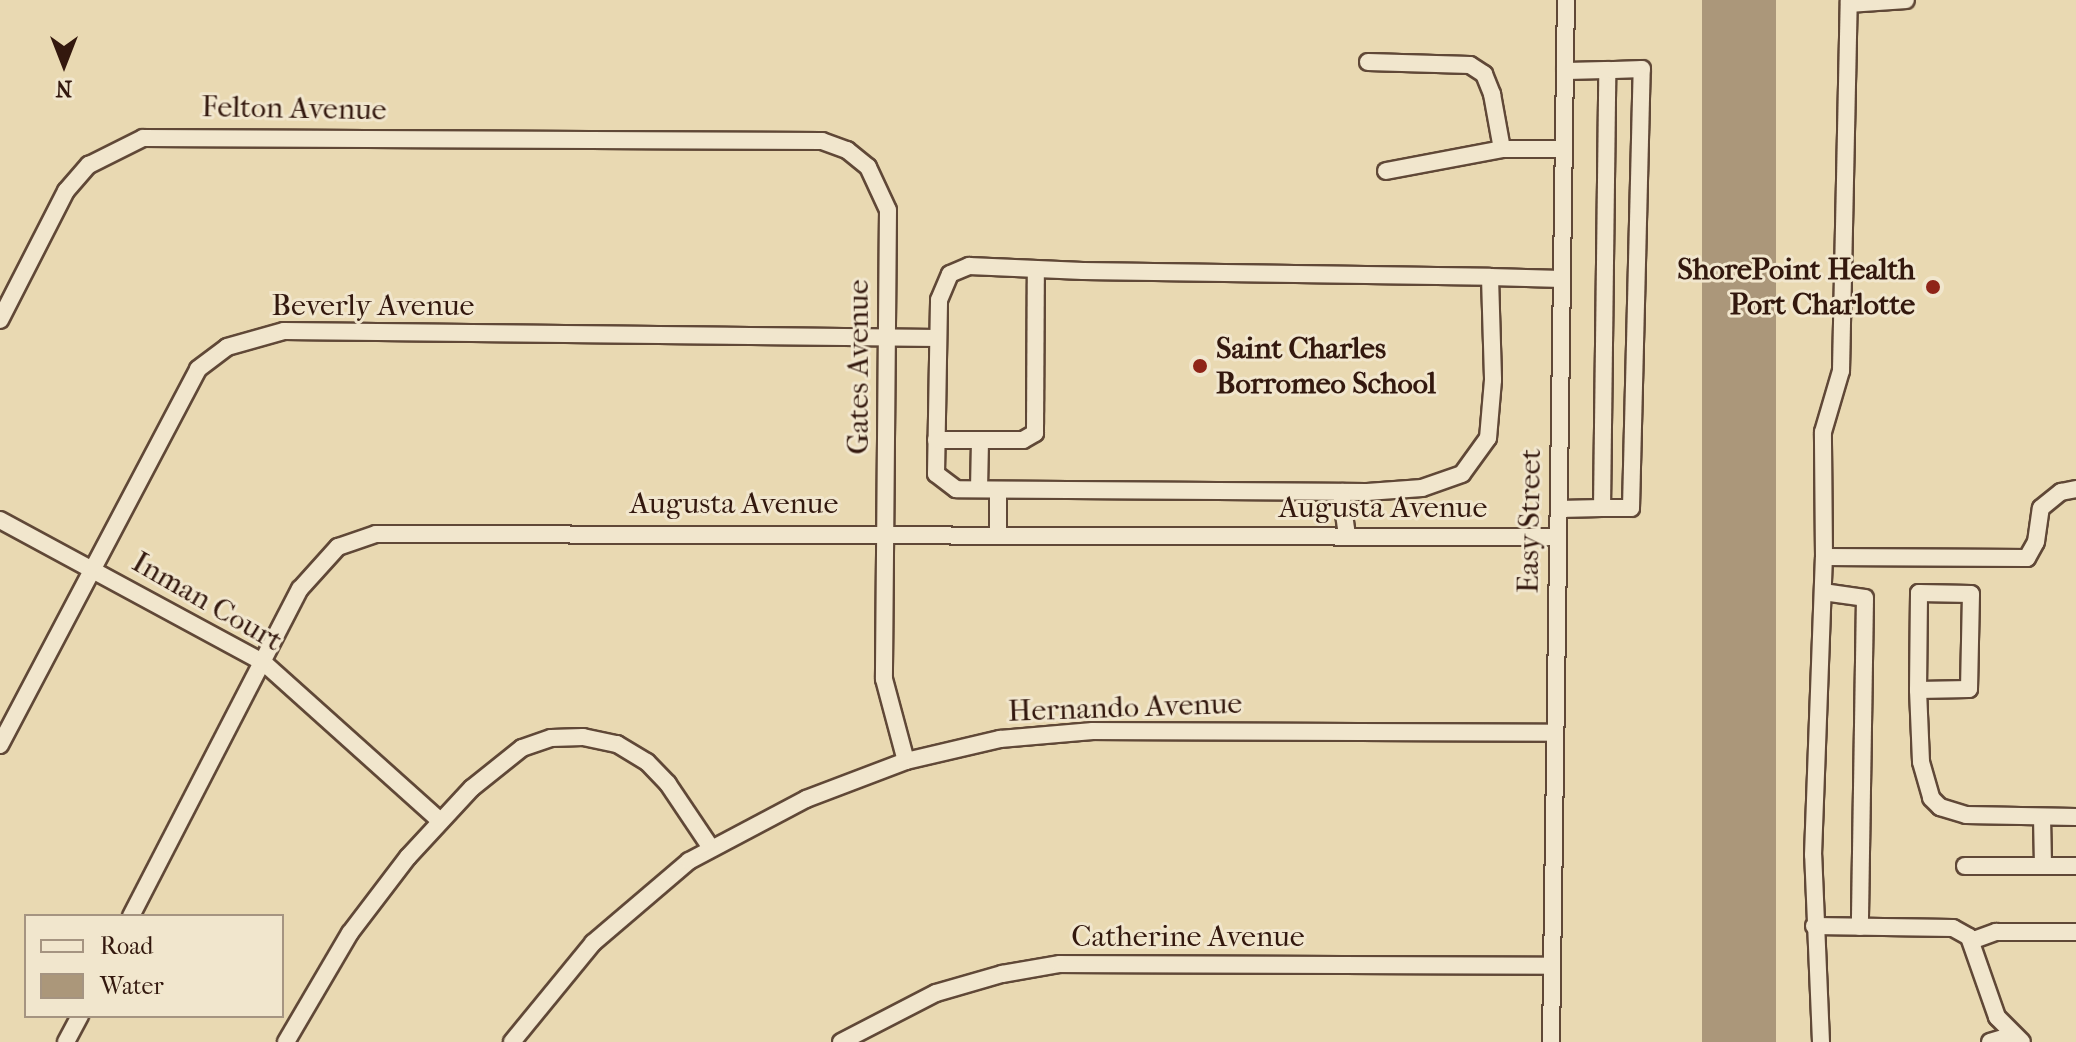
<!DOCTYPE html>
<html>
<head>
<meta charset="utf-8">
<style>
	body { margin:0 }
	#map { position:relative; width:2076px; height:1042px; overflow:hidden; background:#e9d9b2; font-family:"IM FELL French Canon",serif }
	div>[style] { position:absolute }
	.water>* { inset:0; background:#ab977a; transform-origin:0 0 }
	.roads { filter:drop-shadow(2px 0 #604837) drop-shadow(-2px 0 #604837) drop-shadow(0 2px #604837) drop-shadow(0 -2px #604837) }
	.minor>* { height:16px; margin:-8px; padding:0 8px; transform-origin:8px; border-radius:8px; background:#f1e6cd }
	.dots>* { width:22px; height:22px; translate:-50% -50%; box-sizing:border-box; border:4px solid #f1e6cd; border-radius:50% }
	span { translate:-50% -50%; white-space:nowrap; text-align:center; line-height:1.15; -webkit-text-stroke:6px #f1e6cd; paint-order:stroke }
	.street-label { font-size:30px; color:#33180e }
	.poi-label { font-size:30px; color:#33180e; font-weight:700 }
	.right { translate:-100% -50%; text-align:right }
	.left { translate:0 -50%; text-align:left }
	.legend { position:absolute; left:24px; top:914px; width:260px; height:104px; box-sizing:border-box; background:#f1e6cd; border:2px solid #a59481; margin:0; padding:10px 14px; list-style:none; font-size:24px; color:#33180e }
	.legend li { display:flex; align-items:center; gap:16px; height:40px }
	.legend b { width:40px; border:2px solid #a59481 }
	.north { position:absolute; left:24px; top:24px; width:80px; height:80px; -webkit-text-stroke:6px #f1e6cd; paint-order:stroke; rotate:180deg; font-size:22px; font-weight:700; line-height:32px; text-align:center; color:#33180e }
	.north::after { content:''; display:block; margin:auto; width:28px; height:36px; background:#33180e; clip-path:polygon(50% 0,100% 100%,50% 72%,0 100%) }
</style>
</head>
<body>
<div id="map">
	<div class="water">
		<i style="left:1702px;top:0;width:74px;height:1042px"></i>
	</div>
	<div class="roads">
		<div class="minor">
			<i style="left:1849px;top:4px;width:57px;rotate:-4deg"></i>
			<i style="left:1368px;top:62px;width:102px;rotate:1.7deg"></i>
			<i style="left:1470px;top:65px;width:17px;rotate:33deg"></i>
			<i style="left:1484px;top:74px;width:22px;rotate:68deg"></i>
			<i style="left:1492px;top:94px;width:56px;rotate:79.7deg"></i>
			<i style="left:1386px;top:171px;width:118px;rotate:-10.7deg"></i>
			<i style="left:1502px;top:149px;width:62px"></i>
			<i style="left:1490px;top:277px;width:103px;rotate:88.3deg"></i>
			<i style="left:1493px;top:380px;width:58px;rotate:94.9deg"></i>
			<i style="left:1488px;top:438px;width:44px;rotate:125.8deg"></i>
			<i style="left:1462px;top:474px;width:42px;rotate:160.7deg"></i>
			<i style="left:1422px;top:488px;width:55px;rotate:175.8deg"></i>
			<i style="left:1367px;top:492px;width:411px;rotate:-179.6deg"></i>
			<i style="left:956px;top:489px;width:25px;rotate:-143deg"></i>
			<i style="left:936px;top:474px;width:174px;rotate:-89deg"></i>
			<i style="left:939px;top:300px;width:28px;rotate:-67deg"></i>
			<i style="left:950px;top:274px;width:21px;rotate:-23deg"></i>
			<i style="left:969px;top:266px;width:114px;rotate:2.5deg"></i>
			<i style="left:1083px;top:271px;width:407px;rotate:0.8deg"></i>
			<i style="left:1490px;top:277px;width:72px;rotate:1.6deg"></i>
			<i style="left:0;top:320px;width:145px;rotate:-62.9deg"></i>
			<i style="left:66px;top:191px;width:35px;rotate:-49deg"></i>
			<i style="left:89px;top:165px;width:60px;rotate:-26.6deg"></i>
			<i style="left:143px;top:138px;width:679px;rotate:0.25deg"></i>
			<i style="left:822px;top:141px;width:27px;rotate:20deg"></i>
			<i style="left:847px;top:150px;width:27px;rotate:39deg"></i>
			<i style="left:868px;top:167px;width:47px;rotate:65.1deg"></i>
			<i style="left:888px;top:210px;width:469px;rotate:90.5deg"></i>
			<i style="left:884px;top:679px;width:85px;rotate:75deg"></i>
			<i style="left:936px;top:440px;width:87px"></i>
			<i style="left:1023px;top:440px;width:14px;rotate:-30deg"></i>
			<i style="left:1035px;top:433px;width:164px;rotate:-89.7deg"></i>
			<i style="left:979px;top:489px;width:49px;rotate:-88.8deg"></i>
			<i style="left:1341px;top:492px;width:44px;rotate:82.2deg"></i>
			<i style="left:1602px;top:508px;width:29px"></i>
			<i style="left:1631px;top:508px;width:439px;rotate:-88.6deg"></i>
			<i style="left:1642px;top:69px;width:35px;rotate:178deg"></i>
			<i style="left:1559px;top:509px;width:43px;rotate:-1.3deg"></i>
			<i style="left:1602px;top:508px;width:438px;rotate:-89.3deg"></i>
			<i style="left:1607px;top:70px;width:42px;rotate:178.6deg"></i>
			<i style="left:0;top:520px;width:299px;rotate:28.4deg"></i>
			<i style="left:263px;top:662px;width:238px;rotate:41.9deg"></i>
			<i style="left:998px;top:533px;width:43px;rotate:-90deg"></i>
			<i style="left:1824px;top:557px;width:203px;rotate:0.3deg"></i>
			<i style="left:2027px;top:558px;width:18px;rotate:-61deg"></i>
			<i style="left:2036px;top:542px;width:34px;rotate:-82deg"></i>
			<i style="left:2041px;top:508px;width:26px;rotate:-39deg"></i>
			<i style="left:2061px;top:492px;width:15px;rotate:-11deg"></i>
			<i style="left:1823px;top:592px;width:42px;rotate:8.1deg"></i>
			<i style="left:1865px;top:598px;width:329px;rotate:90.9deg"></i>
			<i style="left:1918px;top:690px;width:97px;rotate:-89.4deg"></i>
			<i style="left:1919px;top:593px;width:52px;rotate:1.1deg"></i>
			<i style="left:1971px;top:594px;width:95px;rotate:91.2deg"></i>
			<i style="left:1969px;top:689px;width:51px;rotate:178.9deg"></i>
			<i style="left:1918px;top:690px;width:72px;rotate:87.6deg"></i>
			<i style="left:1921px;top:762px;width:37px;rotate:74deg"></i>
			<i style="left:1931px;top:798px;width:13px;rotate:45deg"></i>
			<i style="left:1940px;top:807px;width:27px;rotate:17deg"></i>
			<i style="left:1966px;top:815px;width:110px;rotate:1deg"></i>
			<i style="left:0;top:745px;width:425px;rotate:-62.2deg"></i>
			<i style="left:198px;top:369px;width:36px;rotate:-37deg"></i>
			<i style="left:227px;top:347px;width:59px;rotate:-15.7deg"></i>
			<i style="left:284px;top:331px;width:654px;rotate:0.61deg"></i>
			<i style="left:2042px;top:817px;width:49px;rotate:88.8deg"></i>
			<i style="left:2043px;top:866px;width:33px"></i>
			<i style="left:1965px;top:866px;width:78px"></i>
			<i style="left:131px;top:916px;width:368px;rotate:-62.7deg"></i>
			<i style="left:300px;top:589px;width:57px;rotate:-47.9deg"></i>
			<i style="left:338px;top:547px;width:40px;rotate:-18.9deg"></i>
			<i style="left:376px;top:534px;width:1182px;rotate:0.15deg"></i>
			<i style="left:1814px;top:926px;width:139px;rotate:0.8deg"></i>
			<i style="left:1953px;top:928px;width:18px;rotate:29deg"></i>
			<i style="left:1969px;top:937px;width:85px;rotate:70.7deg"></i>
			<i style="left:1997px;top:1017px;width:35px;rotate:45deg"></i>
			<i style="left:1971px;top:941px;width:27px;rotate:-20deg"></i>
			<i style="left:1996px;top:932px;width:80px"></i>
			<i style="left:66px;top:1042px;width:30px;rotate:-62deg"></i>
			<i style="left:286px;top:1042px;width:126px;rotate:-59.6deg"></i>
			<i style="left:350px;top:933px;width:96px;rotate:-52.7deg"></i>
			<i style="left:408px;top:857px;width:94px;rotate:-47.2deg"></i>
			<i style="left:472px;top:788px;width:64px;rotate:-38.7deg"></i>
			<i style="left:522px;top:748px;width:31px;rotate:-19deg"></i>
			<i style="left:551px;top:738px;width:32px;rotate:-2deg"></i>
			<i style="left:583px;top:737px;width:35px;rotate:12deg"></i>
			<i style="left:617px;top:744px;width:35px;rotate:31deg"></i>
			<i style="left:647px;top:762px;width:30px;rotate:46deg"></i>
			<i style="left:668px;top:784px;width:77px;rotate:56.1deg"></i>
			<i style="left:512px;top:1042px;width:128px;rotate:-50.7deg"></i>
			<i style="left:593px;top:943px;width:126px;rotate:-40.5deg"></i>
			<i style="left:689px;top:861px;width:132px;rotate:-27.9deg"></i>
			<i style="left:806px;top:799px;width:107px;rotate:-20.8deg"></i>
			<i style="left:906px;top:761px;width:97px;rotate:-13.2deg"></i>
			<i style="left:1000px;top:739px;width:93px;rotate:-4.9deg"></i>
			<i style="left:1093px;top:731px;width:462px;rotate:0.2deg"></i>
			<i style="left:841px;top:1042px;width:107px;rotate:-27.3deg"></i>
			<i style="left:936px;top:993px;width:69px;rotate:-16.1deg"></i>
			<i style="left:1002px;top:974px;width:59px;rotate:-9.8deg"></i>
			<i style="left:1060px;top:964px;width:492px;rotate:0.2deg"></i>
			<i style="left:1551px;top:1042px;width:1042px;rotate:-89.18deg"></i>
			<i style="left:1821px;top:1042px;width:187px;rotate:-92.4deg"></i>
			<i style="left:1813px;top:855px;width:298px;rotate:-87.9deg"></i>
			<i style="left:1824px;top:557px;width:125px;rotate:-90.5deg"></i>
			<i style="left:1823px;top:432px;width:64px;rotate:-73.6deg"></i>
			<i style="left:1841px;top:371px;width:371px;rotate:-88.8deg"></i>
			<i style="left:1990px;top:1042px;width:21px;rotate:-17deg"></i>
		</div>
	</div>
	<div class="dots">
		<i style="left:1933px;top:287px;background:#8f2418"></i>
		<i style="left:1200px;top:366px;background:#8f2418"></i>
	</div>
	<div class="street-label">
		<span style="left:294px;top:109px;rotate:1deg">Felton Avenue</span>
		<span style="left:373px;top:306px">Beverly Avenue</span>
		<span style="left:859px;top:367px;rotate:-90deg">Gates Avenue</span>
		<span style="left:734px;top:504px">Augusta Avenue</span>
		<span style="left:1383px;top:508px">Augusta Avenue</span>
		<span style="left:1530px;top:521px;rotate:-89deg">Easy Street</span>
		<span style="left:207px;top:602px;rotate:30deg">Inman Court</span>
		<span style="left:1125px;top:708px;rotate:-2deg">Hernando Avenue</span>
		<span style="left:1188px;top:937px">Catherine Avenue</span>
	</div>
	<div class="poi-label">
		<span class="right" style="left:1915px;top:287px">ShorePoint Health<br>Port Charlotte</span>
		<span class="left" style="left:1216px;top:366px">Saint Charles<br>Borromeo School</span>
	</div>
	<ul class="legend">
	<li><b style="height:10px;background:#f1e6cd"></b>Road</li>
	<li><b style="height:22px;background:#ab977a"></b>Water</li>
	</ul>
	<div class="north">N</div>
</div>
</body>
</html>
